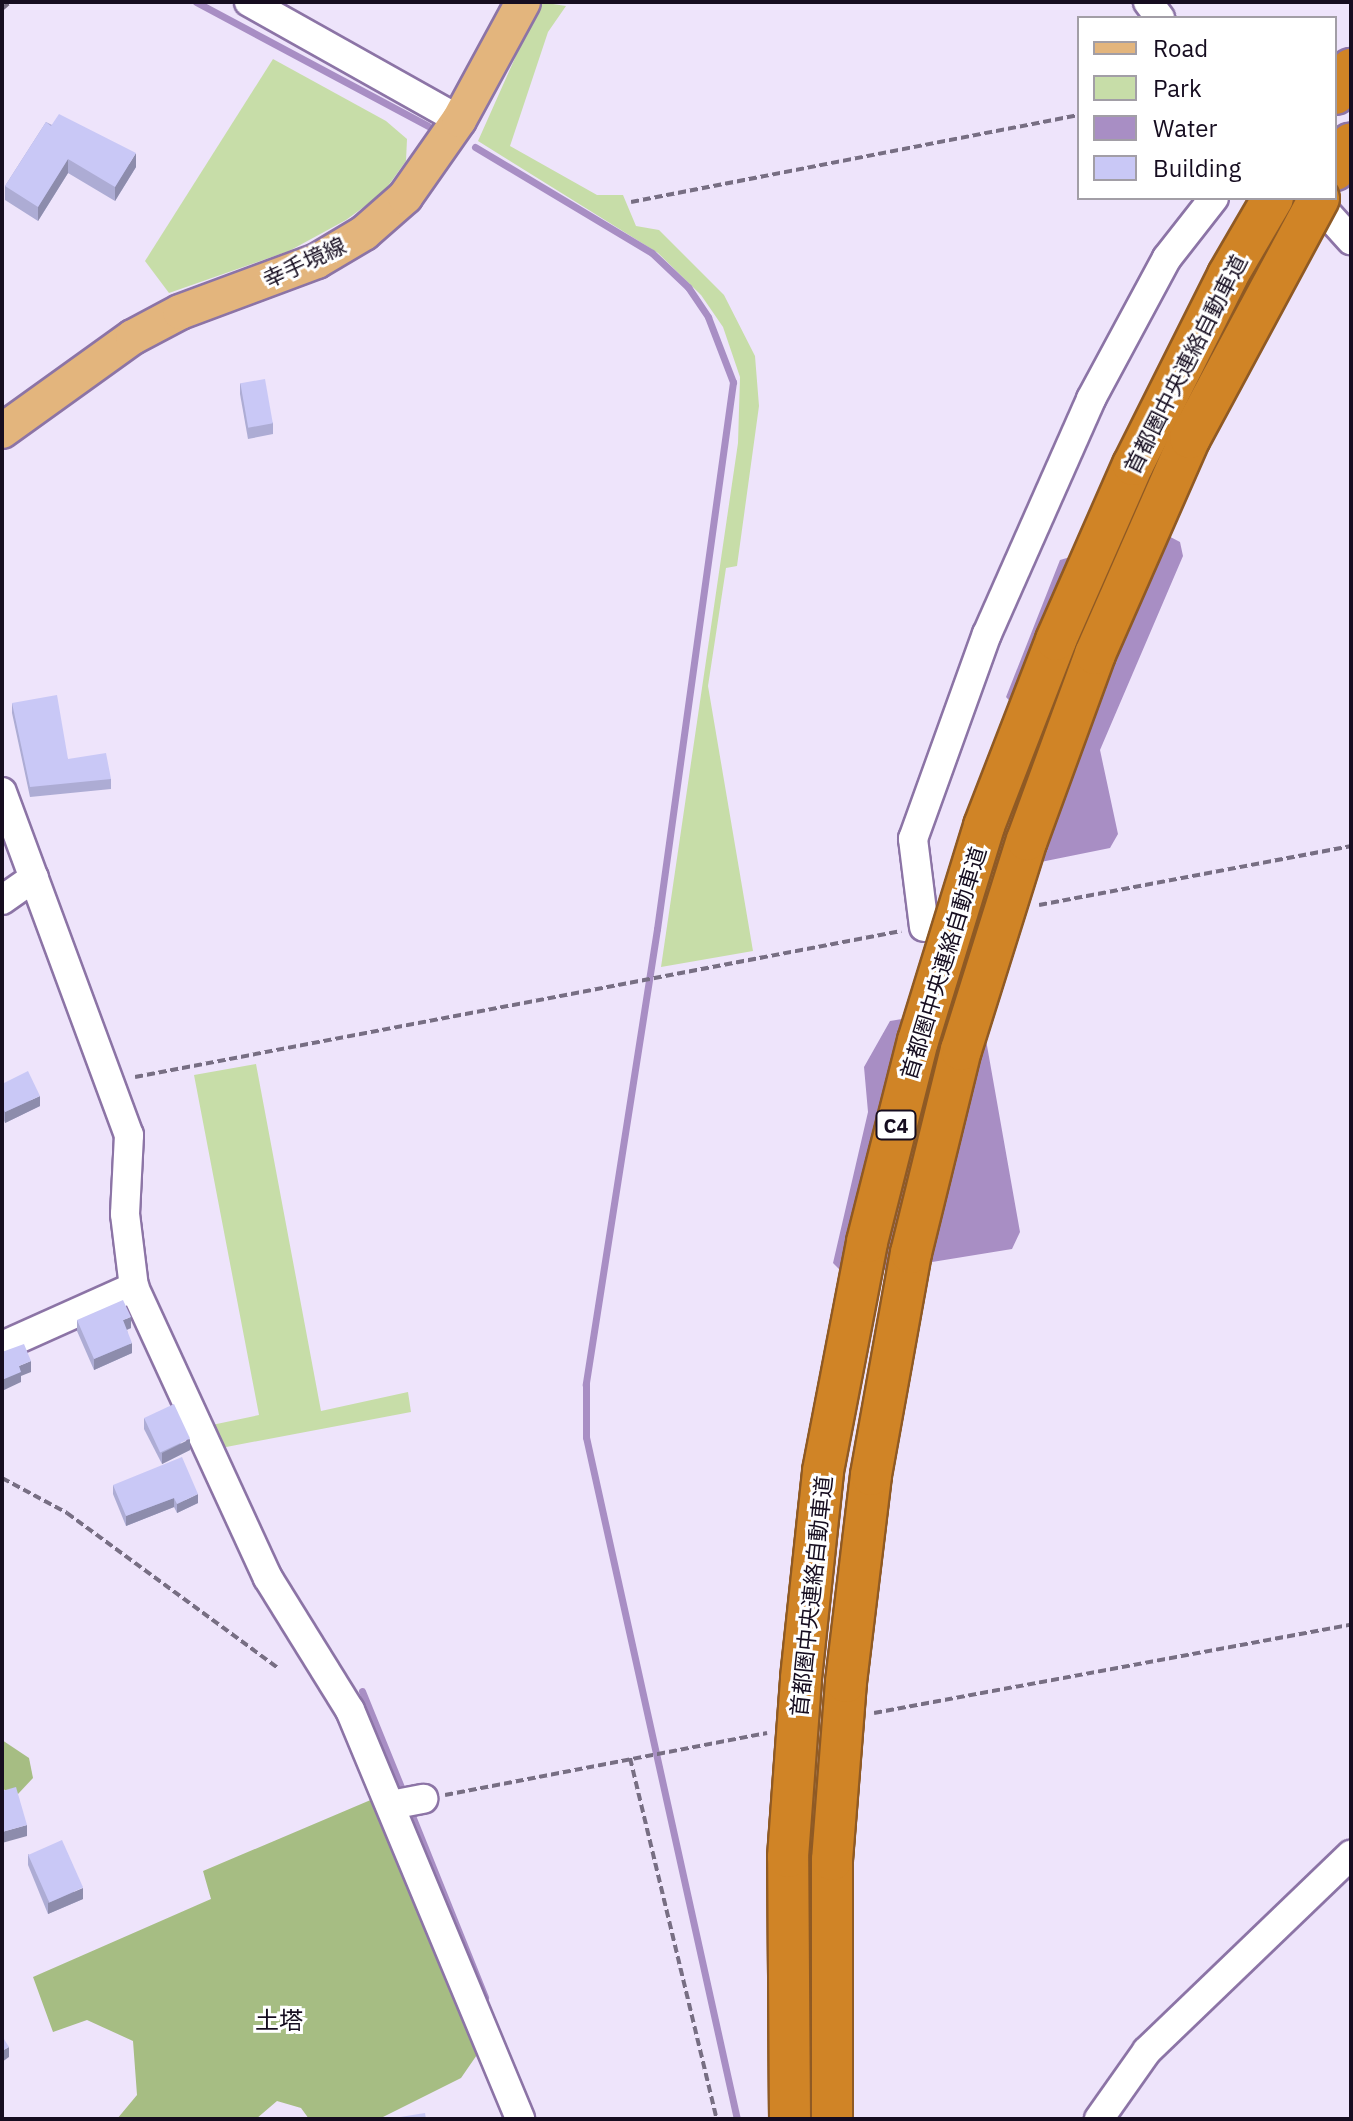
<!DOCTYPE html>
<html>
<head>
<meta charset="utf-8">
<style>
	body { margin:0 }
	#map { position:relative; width:1353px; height:2121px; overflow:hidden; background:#eee4fb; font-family:"IBM Plex Sans","Noto Sans JP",sans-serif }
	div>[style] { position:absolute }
	.green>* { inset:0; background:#c7dda8 }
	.forest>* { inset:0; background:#a6bd83 }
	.water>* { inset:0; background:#a88ec4 }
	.stream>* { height:7px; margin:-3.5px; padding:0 3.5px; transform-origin:3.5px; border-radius:3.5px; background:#a88ec4 }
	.path>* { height:4px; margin-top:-2px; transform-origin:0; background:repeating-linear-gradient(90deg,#776e83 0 8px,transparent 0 12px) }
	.roads { filter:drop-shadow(2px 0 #8c74a6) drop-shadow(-2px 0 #8c74a6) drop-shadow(0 2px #8c74a6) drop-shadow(0 -2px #8c74a6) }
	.minor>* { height:28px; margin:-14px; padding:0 14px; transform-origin:14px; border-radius:14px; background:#fff }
	.major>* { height:34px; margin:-17px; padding:0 17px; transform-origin:17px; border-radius:17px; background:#e3b57d }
	.highway>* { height:40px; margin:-20px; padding:0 20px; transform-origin:20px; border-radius:20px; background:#d08426 }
	.bridges { filter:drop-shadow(2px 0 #8f5a24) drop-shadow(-2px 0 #8f5a24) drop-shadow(0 2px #8f5a24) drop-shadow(0 -2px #8f5a24) }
	.highway-bridge>* { height:40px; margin:-20px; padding:0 20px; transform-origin:20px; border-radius:20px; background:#d08426 }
	.wall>* { inset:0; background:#adacd4 }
	.shaded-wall>* { inset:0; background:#8d8cac }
	.building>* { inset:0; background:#c9c8f6; transform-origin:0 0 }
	span { translate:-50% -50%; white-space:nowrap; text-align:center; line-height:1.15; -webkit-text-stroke:6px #fff; paint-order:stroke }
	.shield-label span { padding:2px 6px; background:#fff; border:2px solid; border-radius:6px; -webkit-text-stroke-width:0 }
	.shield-label { font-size:20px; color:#160d20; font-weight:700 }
	.street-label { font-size:22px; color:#160d20 }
	.neighbourhood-label { font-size:24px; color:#160d20 }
	.frame { position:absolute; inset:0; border:4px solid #160d20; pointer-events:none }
	.legend { position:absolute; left:1077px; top:16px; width:260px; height:184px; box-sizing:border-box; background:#fff; border:2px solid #a29ea6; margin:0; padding:10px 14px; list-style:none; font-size:24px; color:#160d20 }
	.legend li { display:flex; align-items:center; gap:16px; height:40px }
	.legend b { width:40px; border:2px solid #a29ea6 }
</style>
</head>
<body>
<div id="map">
	<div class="green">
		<i style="clip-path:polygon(540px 2px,566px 6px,548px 32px,510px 146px,597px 195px,623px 195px,636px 226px,659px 230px,724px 295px,755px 356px,759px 406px,737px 566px,726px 568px,708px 686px,753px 951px,661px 967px,738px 443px,740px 377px,723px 327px,701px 295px,658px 253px,478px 141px)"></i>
		<i style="clip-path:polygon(273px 59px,386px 121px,407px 139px,406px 161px,383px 193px,346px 220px,289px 251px,169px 293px,145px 261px)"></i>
		<i style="clip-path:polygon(256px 1064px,321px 1411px,408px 1392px,411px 1412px,221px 1448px,207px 1426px,259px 1415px,194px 1075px)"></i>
	</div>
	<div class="forest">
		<i style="clip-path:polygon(2px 1740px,29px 1758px,33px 1778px,18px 1794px,2px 1789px)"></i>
		<i style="clip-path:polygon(380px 1796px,481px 2049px,461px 2078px,379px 2119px,309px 2119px,301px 2108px,277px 2101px,256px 2119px,117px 2119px,137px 2095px,133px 2041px,87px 2020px,53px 2032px,33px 1977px,211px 1899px,203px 1871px)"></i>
	</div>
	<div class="water">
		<i style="clip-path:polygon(1159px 531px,1180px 542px,1183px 556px,1100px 750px,1118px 834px,1110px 848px,996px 871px,982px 864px,1018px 710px,1006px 697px,1060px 560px)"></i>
		<i style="clip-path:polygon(980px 1006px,1020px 1232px,1012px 1249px,846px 1276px,833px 1263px,868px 1112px,864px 1067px,890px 1021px)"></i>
	</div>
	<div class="stream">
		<i style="left:196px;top:2px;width:263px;rotate:28.1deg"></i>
		<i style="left:475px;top:147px;width:206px;rotate:30.9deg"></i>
		<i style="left:652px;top:253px;width:50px;rotate:43.4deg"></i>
		<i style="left:688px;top:287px;width:36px;rotate:56deg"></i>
		<i style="left:708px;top:317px;width:70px;rotate:69deg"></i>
		<i style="left:733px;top:382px;width:552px;rotate:97.91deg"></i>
		<i style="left:657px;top:929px;width:461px;rotate:98.9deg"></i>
		<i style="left:586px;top:1384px;width:53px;rotate:90deg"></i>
		<i style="left:586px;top:1437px;width:699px;rotate:77.52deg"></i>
		<i style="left:362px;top:1691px;width:114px;rotate:67.9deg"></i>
		<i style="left:409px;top:1808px;width:204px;rotate:68.1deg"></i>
	</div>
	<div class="path">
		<i style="left:2px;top:9px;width:11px;rotate:-41deg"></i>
		<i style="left:631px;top:202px;width:456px;rotate:-11deg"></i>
		<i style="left:1039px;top:905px;width:318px;rotate:-10.7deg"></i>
		<i style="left:135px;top:1077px;width:780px;rotate:-10.79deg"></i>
		<i style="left:2px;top:1478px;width:74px;rotate:28.3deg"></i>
		<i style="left:67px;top:1513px;width:262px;rotate:36.3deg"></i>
		<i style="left:874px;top:1713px;width:485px;rotate:-10.5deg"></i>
		<i style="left:630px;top:1758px;width:371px;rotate:76.5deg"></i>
		<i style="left:445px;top:1795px;width:328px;rotate:-10.9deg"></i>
	</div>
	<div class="roads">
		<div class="minor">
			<i style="left:249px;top:2px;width:241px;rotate:29.3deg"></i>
			<i style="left:1148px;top:2px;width:20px;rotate:53deg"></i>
			<i style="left:1313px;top:198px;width:57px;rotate:47.9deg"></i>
			<i style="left:2px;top:792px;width:366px;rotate:69.7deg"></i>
			<i style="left:129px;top:1135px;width:79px;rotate:92.9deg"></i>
			<i style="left:125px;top:1214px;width:74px;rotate:83deg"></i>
			<i style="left:134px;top:1287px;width:320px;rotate:65.3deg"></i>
			<i style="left:268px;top:1578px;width:155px;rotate:58.2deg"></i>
			<i style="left:350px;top:1710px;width:443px;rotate:67.4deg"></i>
			<i style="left:2px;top:900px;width:39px;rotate:-35deg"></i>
			<i style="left:924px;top:927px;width:89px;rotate:-97.1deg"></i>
			<i style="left:913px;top:839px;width:218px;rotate:-70.2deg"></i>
			<i style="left:987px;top:634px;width:257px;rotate:-66.1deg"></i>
			<i style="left:1091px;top:399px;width:160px;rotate:-61.7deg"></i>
			<i style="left:1167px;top:258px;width:76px;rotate:-51.9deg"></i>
			<i style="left:2px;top:1346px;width:145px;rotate:-24.1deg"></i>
			<i style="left:391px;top:1805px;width:33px;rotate:-11deg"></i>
			<i style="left:1099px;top:2119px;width:83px;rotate:-54.8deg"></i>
			<i style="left:1147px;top:2051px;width:283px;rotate:-43.9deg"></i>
		</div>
		<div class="major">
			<i style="left:2px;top:431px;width:161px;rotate:-35.7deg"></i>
			<i style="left:133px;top:337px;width:53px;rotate:-28deg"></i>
			<i style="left:180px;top:312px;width:146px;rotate:-20.4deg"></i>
			<i style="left:317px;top:261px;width:55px;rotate:-30.8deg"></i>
			<i style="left:364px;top:233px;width:55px;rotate:-41.3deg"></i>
			<i style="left:405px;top:197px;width:94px;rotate:-55deg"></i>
			<i style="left:459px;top:120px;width:134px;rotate:-61.5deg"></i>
		</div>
		<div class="highway">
			<i style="left:1335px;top:94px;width:30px;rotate:-57deg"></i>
			<i style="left:1335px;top:170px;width:31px;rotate:-59deg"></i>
		</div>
	</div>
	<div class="bridges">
		<div class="highway-bridge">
			<i style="left:790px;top:2119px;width:262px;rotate:-90.4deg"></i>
			<i style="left:788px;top:1857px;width:179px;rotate:-85.8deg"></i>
			<i style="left:801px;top:1678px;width:208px;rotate:-83.9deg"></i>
			<i style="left:823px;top:1471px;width:233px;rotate:-79.1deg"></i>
			<i style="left:867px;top:1242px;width:207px;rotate:-75.8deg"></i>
			<i style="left:918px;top:1041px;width:225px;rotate:-72.9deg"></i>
			<i style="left:984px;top:826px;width:199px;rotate:-68.8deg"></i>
			<i style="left:1056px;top:640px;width:191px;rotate:-66.3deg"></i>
			<i style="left:1133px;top:465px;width:212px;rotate:-63.4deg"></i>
			<i style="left:1228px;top:275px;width:89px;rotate:-59.7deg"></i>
			<i style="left:832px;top:2119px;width:259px;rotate:-90deg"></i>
			<i style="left:832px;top:1860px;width:179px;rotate:-85.5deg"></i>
			<i style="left:846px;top:1682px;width:209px;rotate:-83.1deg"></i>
			<i style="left:871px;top:1475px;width:226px;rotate:-79.8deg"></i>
			<i style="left:911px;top:1253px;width:209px;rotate:-76.2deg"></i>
			<i style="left:961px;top:1050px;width:220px;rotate:-72.6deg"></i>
			<i style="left:1027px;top:840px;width:198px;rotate:-69.9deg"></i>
			<i style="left:1095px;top:654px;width:236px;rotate:-66.3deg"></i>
			<i style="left:1190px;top:438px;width:272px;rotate:-61.7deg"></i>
		</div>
	</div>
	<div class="wall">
		<i style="clip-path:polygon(46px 122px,136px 167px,115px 201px,68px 173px,38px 221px,5px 200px,5px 186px)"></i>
		<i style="clip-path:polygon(240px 383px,273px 423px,273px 434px,248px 439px,240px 394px)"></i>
		<i style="clip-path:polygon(12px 703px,68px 759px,111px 779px,111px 789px,30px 797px,12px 713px)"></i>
		<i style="clip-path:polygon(2px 1084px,40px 1106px,5px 1123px,2px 1116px)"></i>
		<i style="clip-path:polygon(77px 1320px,131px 1328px,127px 1330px,132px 1353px,94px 1370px,77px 1331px)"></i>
		<i style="clip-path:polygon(144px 1418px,190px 1450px,162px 1464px,144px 1429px)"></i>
		<i style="clip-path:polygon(113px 1485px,198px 1503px,177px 1513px,174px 1507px,126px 1526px,113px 1494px)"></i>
		<i style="clip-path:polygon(28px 1854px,83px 1899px,48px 1914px,28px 1865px)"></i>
	</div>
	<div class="shaded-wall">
		<i style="clip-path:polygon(136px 153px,136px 167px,115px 201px,115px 187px)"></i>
		<i style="clip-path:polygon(68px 159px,68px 173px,38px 221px,38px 207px)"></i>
		<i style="clip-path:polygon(40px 1096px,40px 1106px,5px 1123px,5px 1112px)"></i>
		<i style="clip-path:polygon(131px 1317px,131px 1328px,123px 1331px,123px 1320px)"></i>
		<i style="clip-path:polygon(132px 1343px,132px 1353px,94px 1370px,94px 1359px)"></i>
		<i style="clip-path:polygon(31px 1361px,31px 1372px,21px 1376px,21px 1382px,2px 1391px,2px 1380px,19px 1366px)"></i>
		<i style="clip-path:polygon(190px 1439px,190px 1450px,162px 1464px,162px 1453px)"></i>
		<i style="clip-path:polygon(198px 1494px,198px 1503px,177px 1513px,177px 1504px)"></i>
		<i style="clip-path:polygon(174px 1498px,174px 1507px,126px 1526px,126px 1516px)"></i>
		<i style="clip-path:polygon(27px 1825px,27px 1836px,2px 1843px,2px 1832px)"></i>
		<i style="clip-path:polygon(83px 1888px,83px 1899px,48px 1914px,48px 1903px)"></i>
		<i style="clip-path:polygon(9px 2047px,9px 2057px,2px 2062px,2px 2051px)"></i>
	</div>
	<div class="building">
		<i style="clip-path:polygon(59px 114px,136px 153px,115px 187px,68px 159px,38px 207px,5px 186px,46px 122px,51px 126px)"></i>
		<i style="left:265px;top:379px;width:45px;height:25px;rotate:80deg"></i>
		<i style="clip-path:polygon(57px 695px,68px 759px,106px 753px,111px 779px,30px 787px,12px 703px)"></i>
		<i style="clip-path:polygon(28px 1071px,40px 1096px,5px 1112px,2px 1106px,2px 1084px)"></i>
		<i style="clip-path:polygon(123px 1300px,131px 1317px,123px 1320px,132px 1343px,94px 1359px,77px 1320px)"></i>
		<i style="clip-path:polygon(24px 1344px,31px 1361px,19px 1366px,21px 1372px,2px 1380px,2px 1352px)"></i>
		<i style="left:174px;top:1404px;width:38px;height:33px;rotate:65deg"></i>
		<i style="clip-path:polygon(182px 1457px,198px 1494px,177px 1504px,174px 1498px,126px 1516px,113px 1485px)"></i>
		<i style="clip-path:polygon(16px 1787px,27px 1825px,2px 1832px,2px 1791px)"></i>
		<i style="left:62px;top:1840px;width:52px;height:37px;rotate:66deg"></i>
		<i style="clip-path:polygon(2px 2036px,9px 2047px,2px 2051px)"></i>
		<i style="clip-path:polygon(425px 2113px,426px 2119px,388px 2119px)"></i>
	</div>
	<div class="shield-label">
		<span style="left:896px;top:1125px">C4</span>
	</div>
	<div class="street-label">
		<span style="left:304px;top:262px;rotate:-25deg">幸手境線</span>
		<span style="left:1185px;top:364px;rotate:-63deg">首都圏中央連絡自動車道</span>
		<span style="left:943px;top:963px;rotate:-73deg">首都圏中央連絡自動車道</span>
		<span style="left:811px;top:1596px;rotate:-84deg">首都圏中央連絡自動車道</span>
	</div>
	<div class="neighbourhood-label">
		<span style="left:279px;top:2021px">土塔</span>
	</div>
	<div class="frame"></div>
	<ul class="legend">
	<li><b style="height:10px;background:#e3b57d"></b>Road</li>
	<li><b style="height:22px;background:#c7dda8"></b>Park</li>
	<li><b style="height:22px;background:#a88ec4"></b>Water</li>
	<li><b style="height:22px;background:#c9c8f6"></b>Building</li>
	</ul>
</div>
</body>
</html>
